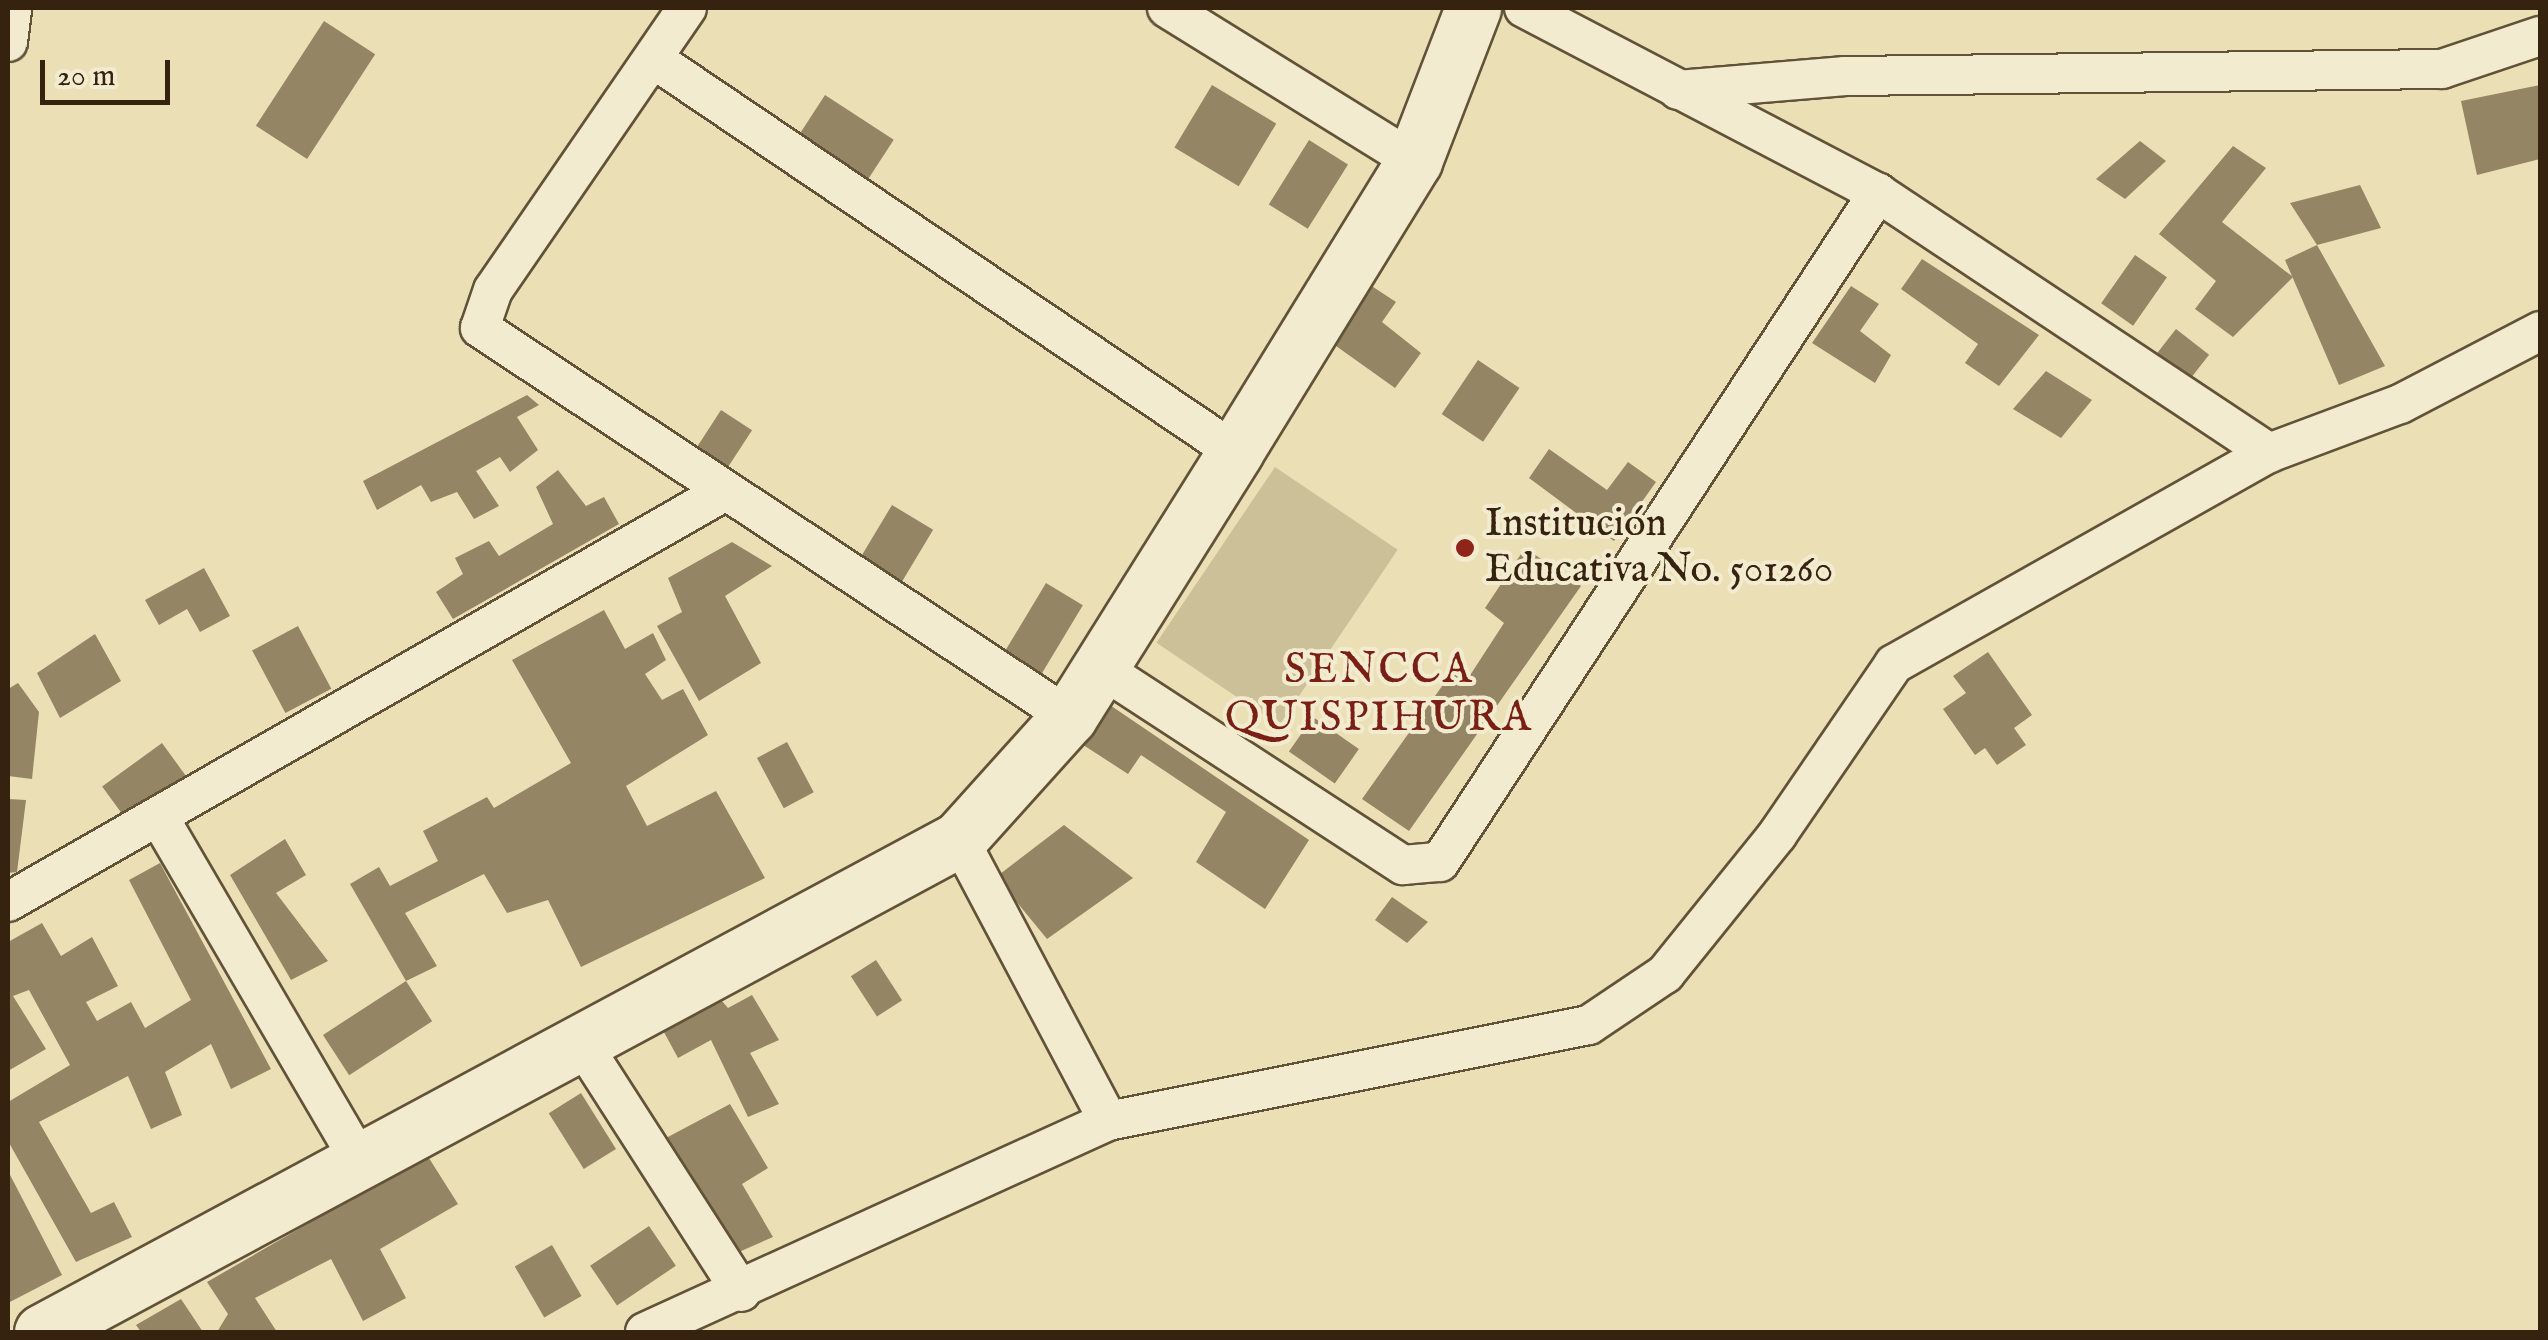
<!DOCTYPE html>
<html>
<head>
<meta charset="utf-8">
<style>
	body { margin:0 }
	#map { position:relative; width:2548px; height:1340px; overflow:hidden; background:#ebe0b5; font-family:"IM FELL English",serif }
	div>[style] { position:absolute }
	.green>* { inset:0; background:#ccc099; transform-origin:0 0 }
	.building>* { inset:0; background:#948565; transform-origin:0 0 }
	.roads { filter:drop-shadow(2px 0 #625238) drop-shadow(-2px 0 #625238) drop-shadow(0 2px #625238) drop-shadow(0 -2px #625238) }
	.street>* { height:38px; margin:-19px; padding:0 19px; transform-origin:19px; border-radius:19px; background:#f2ebcf }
	.secondary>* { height:55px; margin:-27.5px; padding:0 27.5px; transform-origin:27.5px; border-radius:27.5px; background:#f2ebcf }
	.dots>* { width:28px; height:28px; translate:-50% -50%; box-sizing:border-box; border:5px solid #f2ebcf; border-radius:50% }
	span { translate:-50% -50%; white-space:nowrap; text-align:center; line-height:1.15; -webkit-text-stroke:8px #f2ebcf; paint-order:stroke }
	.poi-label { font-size:40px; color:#35220f }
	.left { translate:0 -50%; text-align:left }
	.neighbourhood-label { font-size:42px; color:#7a1f14; letter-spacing:2.5px }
	.frame { position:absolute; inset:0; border:10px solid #35220f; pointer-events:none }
	.scale { position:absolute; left:40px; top:60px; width:130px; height:45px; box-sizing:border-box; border:5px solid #35220f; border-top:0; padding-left:12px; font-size:30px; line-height:35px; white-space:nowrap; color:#35220f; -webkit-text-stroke:8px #f2ebcf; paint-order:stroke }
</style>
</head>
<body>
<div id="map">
	<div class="green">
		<i style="left:1275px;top:467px;width:148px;height:212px;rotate:34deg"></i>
	</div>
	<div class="building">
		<i style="left:324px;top:21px;width:61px;height:125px;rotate:33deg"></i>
		<i style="left:1212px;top:85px;width:75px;height:73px;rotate:31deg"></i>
		<i style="clip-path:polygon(2540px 85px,2540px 159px,2477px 175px,2461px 101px)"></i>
		<i style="left:825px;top:95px;width:82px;height:52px;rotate:33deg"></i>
		<i style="left:1309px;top:140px;width:46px;height:76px;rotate:32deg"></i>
		<i style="clip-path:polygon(2140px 141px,2166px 161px,2125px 199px,2096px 179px)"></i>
		<i style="clip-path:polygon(2233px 146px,2266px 168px,2222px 222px,2293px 277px,2233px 337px,2195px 309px,2216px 281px,2159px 234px)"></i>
		<i style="clip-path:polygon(2360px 185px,2381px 228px,2317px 245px,2290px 203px)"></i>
		<i style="clip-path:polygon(2317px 245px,2385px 366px,2339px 385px,2285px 260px)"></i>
		<i style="left:2135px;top:255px;width:39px;height:59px;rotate:35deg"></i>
		<i style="clip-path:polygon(1922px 259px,2039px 335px,1999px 386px,1965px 363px,1978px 344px,1901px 289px)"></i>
		<i style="clip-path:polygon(1361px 279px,1396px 302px,1382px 322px,1421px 353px,1395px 388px,1329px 341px)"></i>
		<i style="clip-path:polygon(1851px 286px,1879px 304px,1860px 331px,1891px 355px,1875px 383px,1812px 343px)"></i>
		<i style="left:2176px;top:329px;width:42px;height:33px;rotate:38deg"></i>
		<i style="left:1478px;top:360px;width:50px;height:65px;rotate:34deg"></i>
		<i style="clip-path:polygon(2046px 371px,2092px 400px,2061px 438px,2013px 409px)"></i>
		<i style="clip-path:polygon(527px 395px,539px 405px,517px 417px,538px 450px,510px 472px,500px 457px,476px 471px,499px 506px,474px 519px,457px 492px,431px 502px,421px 485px,377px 510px,363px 481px)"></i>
		<i style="left:721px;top:410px;width:37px;height:53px;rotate:33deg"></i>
		<i style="clip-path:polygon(1549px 449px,1607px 490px,1628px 462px,1656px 482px,1614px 541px,1529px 478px)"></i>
		<i style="clip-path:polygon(558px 470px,586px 506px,604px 497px,619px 524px,453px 619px,436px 592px,463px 574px,455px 558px,489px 541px,499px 556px,553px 524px,536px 487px)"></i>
		<i style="left:892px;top:505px;width:48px;height:72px;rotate:31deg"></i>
		<i style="clip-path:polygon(732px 542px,772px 566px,725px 596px,761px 663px,699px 701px,657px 626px,682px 612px,668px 578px)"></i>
		<i style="clip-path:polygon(1525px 548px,1581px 586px,1409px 831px,1362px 799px,1452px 672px,1465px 683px,1504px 623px,1485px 608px)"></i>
		<i style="clip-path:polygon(204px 568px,230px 616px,200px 632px,187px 609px,159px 625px,145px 600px)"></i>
		<i style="left:1046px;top:583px;width:43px;height:85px;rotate:31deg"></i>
		<i style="clip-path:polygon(604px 610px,625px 649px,653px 633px,666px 660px,645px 674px,662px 700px,683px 689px,708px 735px,626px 786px,647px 826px,716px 791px,765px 878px,581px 967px,548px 900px,507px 913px,484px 874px,405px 913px,437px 966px,406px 981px,350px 884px,379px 867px,390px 886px,438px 861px,423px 831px,487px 797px,494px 808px,571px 763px,512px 660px)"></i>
		<i style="left:298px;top:626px;width:71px;height:52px;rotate:62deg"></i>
		<i style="clip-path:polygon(95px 634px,121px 681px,60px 718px,37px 673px)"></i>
		<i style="clip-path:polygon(1988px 652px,2032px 715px,2014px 728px,2026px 745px,1997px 765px,1985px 748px,1975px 755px,1943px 709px,1966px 693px,1953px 676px)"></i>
		<i style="clip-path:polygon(18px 683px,39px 712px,32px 779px,8px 776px,8px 689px)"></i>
		<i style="clip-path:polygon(1101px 699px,1309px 840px,1265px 909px,1196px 862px,1226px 812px,1141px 755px,1128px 774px,1074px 739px)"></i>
		<i style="left:1313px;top:717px;width:56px;height:42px;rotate:35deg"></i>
		<i style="left:787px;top:742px;width:57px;height:34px;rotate:62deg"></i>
		<i style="left:162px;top:743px;width:44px;height:74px;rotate:54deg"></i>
		<i style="clip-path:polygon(8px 799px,26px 800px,17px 872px,8px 873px)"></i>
		<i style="clip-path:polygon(1064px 825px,1133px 878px,1047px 939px,996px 877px)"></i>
		<i style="clip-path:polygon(285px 839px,306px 875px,276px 893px,328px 961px,291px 980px,230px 875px)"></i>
		<i style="clip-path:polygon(160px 863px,271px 1069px,231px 1089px,211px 1044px,165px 1072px,182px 1115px,151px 1129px,128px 1076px,39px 1122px,91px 1213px,114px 1202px,132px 1237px,76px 1262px,8px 1141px,8px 1102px,70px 1065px,29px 990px,13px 996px,46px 1049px,8px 1071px,8px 942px,42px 923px,61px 956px,92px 937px,118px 986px,86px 1002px,97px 1021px,131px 1002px,145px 1028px,191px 1000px,129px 880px)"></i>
		<i style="clip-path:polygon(1392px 897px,1428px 922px,1407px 943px,1375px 920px)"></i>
		<i style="left:876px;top:960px;width:48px;height:30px;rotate:57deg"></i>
		<i style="left:406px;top:981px;width:48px;height:99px;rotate:57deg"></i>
		<i style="clip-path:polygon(715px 993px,728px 1008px,752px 995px,779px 1040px,750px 1053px,779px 1104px,748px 1117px,711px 1040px,678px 1058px,659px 1023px)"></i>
		<i style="left:581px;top:1093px;width:66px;height:38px;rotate:58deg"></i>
		<i style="clip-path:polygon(730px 1104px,768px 1168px,742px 1184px,773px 1237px,732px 1255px,666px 1138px)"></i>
		<i style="clip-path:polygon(427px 1155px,458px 1204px,380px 1249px,406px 1298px,363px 1321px,331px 1259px,255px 1298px,277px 1332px,217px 1332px,228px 1314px,207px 1282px)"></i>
		<i style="clip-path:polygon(8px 1171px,62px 1275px,8px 1303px)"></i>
		<i style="left:649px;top:1226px;width:48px;height:71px;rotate:56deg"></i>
		<i style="left:552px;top:1245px;width:59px;height:43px;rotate:60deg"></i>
		<i style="clip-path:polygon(181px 1299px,203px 1332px,141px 1332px,136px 1325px)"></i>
	</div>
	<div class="roads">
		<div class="street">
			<i style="left:687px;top:8px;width:342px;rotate:124.5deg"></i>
			<i style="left:493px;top:290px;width:40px;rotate:108.9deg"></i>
			<i style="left:480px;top:328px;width:706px;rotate:33.44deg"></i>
			<i style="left:1167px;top:8px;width:291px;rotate:31.8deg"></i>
			<i style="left:1524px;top:8px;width:399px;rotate:27.6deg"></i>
			<i style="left:1878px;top:193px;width:470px;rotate:33.6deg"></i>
			<i style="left:8px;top:42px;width:34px;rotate:-83deg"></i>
			<i style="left:655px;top:60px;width:700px;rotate:34.05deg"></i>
			<i style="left:1678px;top:90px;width:168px;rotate:-4.8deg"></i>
			<i style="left:1845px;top:76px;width:597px;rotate:-0.67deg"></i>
			<i style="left:2442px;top:69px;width:103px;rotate:-18.6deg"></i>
			<i style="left:1099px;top:667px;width:363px;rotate:33.1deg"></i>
			<i style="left:1403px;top:865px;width:37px;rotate:-5deg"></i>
			<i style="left:1440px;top:862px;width:800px;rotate:-56.79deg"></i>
			<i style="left:160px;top:819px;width:403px;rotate:59.7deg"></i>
			<i style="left:959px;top:839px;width:319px;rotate:62.1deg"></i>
			<i style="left:8px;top:902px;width:823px;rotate:-29.81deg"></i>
			<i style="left:584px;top:1047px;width:291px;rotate:57.3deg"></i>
			<i style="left:645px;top:1332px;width:509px;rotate:-24.5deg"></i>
			<i style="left:1108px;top:1121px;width:490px;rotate:-11.3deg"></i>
			<i style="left:1589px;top:1025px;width:92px;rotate:-33.9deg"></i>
			<i style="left:1665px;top:974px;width:179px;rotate:-51.1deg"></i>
			<i style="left:1777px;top:835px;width:207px;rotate:-55.6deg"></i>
			<i style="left:1894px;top:664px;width:430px;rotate:-29.4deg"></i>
			<i style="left:2269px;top:453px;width:140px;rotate:-20.5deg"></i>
			<i style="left:2400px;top:404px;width:158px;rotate:-27.5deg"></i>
		</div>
		<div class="secondary">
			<i style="left:42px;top:1332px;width:1041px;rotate:-28.26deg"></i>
			<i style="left:959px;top:839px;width:164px;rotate:-48deg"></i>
			<i style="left:1069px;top:717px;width:313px;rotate:-57.9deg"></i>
			<i style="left:1235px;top:452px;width:342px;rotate:-58.4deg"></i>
			<i style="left:1414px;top:161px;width:164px;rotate:-68.9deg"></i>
		</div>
	</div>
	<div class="dots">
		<i style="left:1465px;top:548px;background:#8f2418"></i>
	</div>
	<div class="poi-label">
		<span class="left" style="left:1485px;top:548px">Institución<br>Educativa No. 501260</span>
	</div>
	<div class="neighbourhood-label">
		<span style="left:1379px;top:695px">SENCCA<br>QUISPIHURA</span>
	</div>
	<div class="frame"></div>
	<div class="scale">20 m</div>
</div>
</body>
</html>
